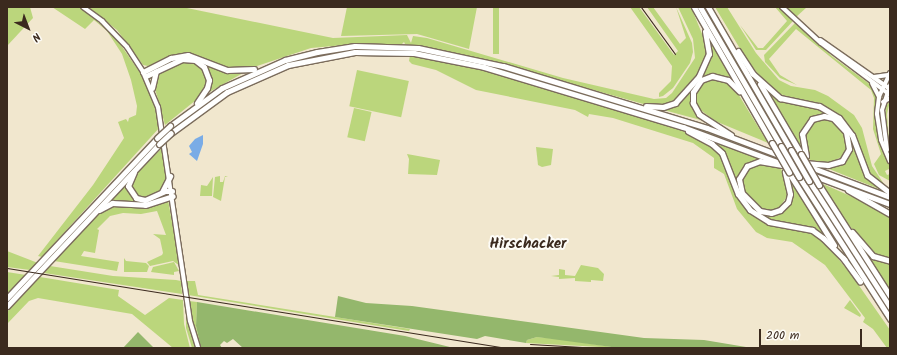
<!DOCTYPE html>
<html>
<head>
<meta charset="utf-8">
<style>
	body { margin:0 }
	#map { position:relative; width:897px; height:355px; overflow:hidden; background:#f1e7ce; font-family:Kalam,sans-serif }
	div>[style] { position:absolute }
	.green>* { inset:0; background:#bbd67c; transform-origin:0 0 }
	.forest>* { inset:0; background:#94b76c }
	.water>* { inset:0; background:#7aace6 }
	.roads { filter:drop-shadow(1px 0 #7b6c5c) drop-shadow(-1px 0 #7b6c5c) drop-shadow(0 1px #7b6c5c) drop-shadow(0 -1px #7b6c5c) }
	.secondary>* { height:4px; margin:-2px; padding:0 2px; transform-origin:2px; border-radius:2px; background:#fff }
	.highway>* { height:5px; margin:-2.5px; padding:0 2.5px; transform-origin:2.5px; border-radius:2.5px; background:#fff }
	.rail>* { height:1px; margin:-0.5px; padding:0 0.5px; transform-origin:0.5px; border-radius:0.5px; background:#3b2a1e }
	.bridges { filter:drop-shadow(1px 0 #7b6c5c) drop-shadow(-1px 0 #7b6c5c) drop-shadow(0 1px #7b6c5c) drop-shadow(0 -1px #7b6c5c) }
	.highway-bridge>* { height:5px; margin:-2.5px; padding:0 2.5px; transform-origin:2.5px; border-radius:2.5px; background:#fff }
	span { translate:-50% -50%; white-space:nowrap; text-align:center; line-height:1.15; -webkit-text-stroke:4px #fdfcf7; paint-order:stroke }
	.district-label { font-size:15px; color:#3b2a1e; font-weight:700 }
	.frame { position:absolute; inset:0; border:8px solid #3b2a1e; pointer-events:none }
	.north { position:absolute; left:8px; top:8px; width:40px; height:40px; -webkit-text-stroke:3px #fdfcf7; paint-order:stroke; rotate:138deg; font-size:11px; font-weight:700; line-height:16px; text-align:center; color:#3b2a1e }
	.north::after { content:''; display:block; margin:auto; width:14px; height:18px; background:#3b2a1e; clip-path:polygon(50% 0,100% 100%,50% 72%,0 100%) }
	.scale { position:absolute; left:759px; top:329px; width:103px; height:18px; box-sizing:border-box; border:2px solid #3b2a1e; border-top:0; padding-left:5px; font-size:12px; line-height:14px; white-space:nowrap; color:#3b2a1e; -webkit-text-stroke:3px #fdfcf7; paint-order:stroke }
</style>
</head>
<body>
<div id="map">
	<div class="green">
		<i style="clip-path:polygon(7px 7px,30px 7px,33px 18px,7px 46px)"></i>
		<i style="clip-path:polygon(52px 7px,78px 7px,90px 15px,116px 38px,143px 77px,158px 111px,160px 127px,42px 257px,38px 256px,93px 185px,124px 138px,118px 122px,126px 119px,128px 122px,129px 118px,136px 115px,137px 106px,131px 80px,122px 54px,107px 31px,94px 20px,85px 29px)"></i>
		<i style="clip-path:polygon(88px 7px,182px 7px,333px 38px,407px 35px,411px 43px,413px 36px,427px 38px,563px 78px,654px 99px,666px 98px,672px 93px,695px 58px,693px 39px,678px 7px,691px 7px,705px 41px,706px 55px,701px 70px,674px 100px,663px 105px,647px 105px,483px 59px,405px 44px,404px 42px,402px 44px,356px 44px,311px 48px,251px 68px,232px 69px,187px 52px,148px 66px,143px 65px,117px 30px)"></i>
		<i style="clip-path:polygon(347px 7px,477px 7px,469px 49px,417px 34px,341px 36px)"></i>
		<i style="left:493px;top:7px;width:6px;height:47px"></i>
		<i style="clip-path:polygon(630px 7px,639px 7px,674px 55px,678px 51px,647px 7px,653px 7px,680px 44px,686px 38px,676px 7px,692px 43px,693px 52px,690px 63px,673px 88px,663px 96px,659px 97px,659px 93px,671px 81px,672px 66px)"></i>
		<i style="clip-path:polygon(703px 7px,705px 7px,788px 149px,785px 148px)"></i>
		<i style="clip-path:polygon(715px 7px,727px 7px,756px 53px,779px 80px,791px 86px,815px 90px,828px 96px,854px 115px,862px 128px,872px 166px,886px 187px,868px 172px,857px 139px,844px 120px,820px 103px,792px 98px,774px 92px,748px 62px)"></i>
		<i style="clip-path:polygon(775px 7px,779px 7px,793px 21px,766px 50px,756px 50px,740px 25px,758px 48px,763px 48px,787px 21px)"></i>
		<i style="clip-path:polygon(784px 7px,807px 7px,795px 18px)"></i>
		<i style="clip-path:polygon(795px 23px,833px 57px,871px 85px,876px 93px,876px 125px,889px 163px,889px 169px,885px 171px,887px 175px,890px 174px,890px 181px,879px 175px,874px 164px,881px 154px,873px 129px,874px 98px,871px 90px,796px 29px,769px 59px,780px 75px,797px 85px,780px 78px,765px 62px,764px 55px)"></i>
		<i style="clip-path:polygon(709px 39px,733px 82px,719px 75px,703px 78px,691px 101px,708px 122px,660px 109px,670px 106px,702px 74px,709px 58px)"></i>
		<i style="clip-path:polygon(389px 48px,436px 53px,489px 65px,700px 128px,775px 156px,670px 120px,506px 71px,439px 54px,394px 49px,340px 51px,276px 67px,219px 94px,171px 130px,188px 114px,223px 90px,272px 67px,324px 53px,354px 49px)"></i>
		<i style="clip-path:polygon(410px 55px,480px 68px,611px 107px,683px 131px,709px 145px,722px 157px,734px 193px,749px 212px,770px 225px,813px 233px,828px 246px,853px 277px,890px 330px,890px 348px,887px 348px,873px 329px,863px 322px,865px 318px,825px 265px,792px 242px,767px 238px,756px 232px,737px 209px,724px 174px,714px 168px,714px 158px,693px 143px,613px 118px,589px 114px,588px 117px,575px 110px,476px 90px,436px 70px,412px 64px,409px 61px)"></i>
		<i style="clip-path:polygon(188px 56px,195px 58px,227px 72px,243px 73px,206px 94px,210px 84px,209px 75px,205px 67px,196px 59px,179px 59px,148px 71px,174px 59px)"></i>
		<i style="clip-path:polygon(191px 60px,200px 65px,207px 77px,207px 84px,201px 96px,165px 125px,154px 85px,155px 75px,178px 61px)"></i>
		<i style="left:357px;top:70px;width:53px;height:37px;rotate:12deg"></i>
		<i style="clip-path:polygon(714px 78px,724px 80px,737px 92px,768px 143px,715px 121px,698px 108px,695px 97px,696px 91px,704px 81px)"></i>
		<i style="clip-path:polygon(767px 91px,776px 97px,815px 106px,844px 125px,854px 144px,863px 171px,879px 189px,824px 167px,838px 165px,851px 147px,849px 134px,830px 116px,807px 122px,800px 135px,801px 149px)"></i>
		<i style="clip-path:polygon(890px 101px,887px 114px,890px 155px,885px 124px,886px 106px)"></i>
		<i style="left:354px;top:108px;width:18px;height:30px;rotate:13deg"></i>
		<i style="clip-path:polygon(821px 119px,834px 122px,845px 135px,847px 146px,843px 156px,830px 163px,810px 160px,806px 151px,804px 133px,811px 123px)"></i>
		<i style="clip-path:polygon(708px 139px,764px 160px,747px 164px,738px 179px,740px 193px,752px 208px,767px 215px,783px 210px,791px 198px,790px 180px,826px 238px,811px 228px,775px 223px,753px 211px,739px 194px,725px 156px)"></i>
		<i style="clip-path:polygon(164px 146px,166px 182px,161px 191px,145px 198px,134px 195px,130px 183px,133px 177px)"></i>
		<i style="clip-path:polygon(536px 147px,553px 149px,551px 165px,542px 167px,538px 165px)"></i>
		<i style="clip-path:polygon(407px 154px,440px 160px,437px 175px,408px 174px,409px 159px)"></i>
		<i style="clip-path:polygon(757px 164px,781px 168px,788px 195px,779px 208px,772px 211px,761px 210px,745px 194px,742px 179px,749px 168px)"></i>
		<i style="left:817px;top:171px;width:79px;height:4px;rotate:22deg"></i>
		<i style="clip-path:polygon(220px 176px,220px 182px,223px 182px,225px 176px,228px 177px,225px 177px,221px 201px,213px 197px,215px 177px)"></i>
		<i style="clip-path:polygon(213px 177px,212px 196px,200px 196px,201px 185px,207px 186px)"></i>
		<i style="clip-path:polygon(128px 181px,128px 192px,134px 199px,161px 195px,162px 197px,142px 204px,119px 201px,108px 203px)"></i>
		<i style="clip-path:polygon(815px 183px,890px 299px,890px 301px,867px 268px)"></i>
		<i style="clip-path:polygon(823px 184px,855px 198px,890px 217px,890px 258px,874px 254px,866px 246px,840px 214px)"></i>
		<i style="clip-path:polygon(168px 200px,180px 266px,173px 261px,150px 266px,147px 262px,162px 255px,163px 253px,160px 239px,153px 234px,166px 235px,157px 211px,141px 214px,123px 213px,110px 216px,97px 229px,99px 230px,95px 253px,84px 251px,81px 256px,119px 262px,117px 271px,54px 261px,94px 217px,110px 205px,138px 206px)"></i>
		<i style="clip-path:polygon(860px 245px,874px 259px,890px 262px,890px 292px)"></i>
		<i style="clip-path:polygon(7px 251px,38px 263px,7px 295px,7px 272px,26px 275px,30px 270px,7px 267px)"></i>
		<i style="clip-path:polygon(124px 258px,126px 261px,146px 263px,149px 266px,147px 272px,124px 272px)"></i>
		<i style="clip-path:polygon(174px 262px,179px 271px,174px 272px,174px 275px,151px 272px,153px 267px)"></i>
		<i style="clip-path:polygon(581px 265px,598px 268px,604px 274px,603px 281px,591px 280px,591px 282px,575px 281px,575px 278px,559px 279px,559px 277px,551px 276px,559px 275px,559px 269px,565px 270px,565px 275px,575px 276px)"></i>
		<i style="clip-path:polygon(50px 266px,113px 276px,176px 280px,181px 281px,182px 294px,44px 273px)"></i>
		<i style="clip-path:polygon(40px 277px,119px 290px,118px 296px,145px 315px,169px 298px,183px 300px,184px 324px,190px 348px,173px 348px,132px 314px,38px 298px,29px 301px,7px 324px,7px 312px)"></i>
		<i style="clip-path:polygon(186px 281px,195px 281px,198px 295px,410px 329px,409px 331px,188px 295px)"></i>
		<i style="clip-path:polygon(850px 300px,861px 315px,860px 317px,844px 308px)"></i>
		<i style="clip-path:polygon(189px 301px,197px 302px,196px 326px,201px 348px,193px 325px)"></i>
		<i style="clip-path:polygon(186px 306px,190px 328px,195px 348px,192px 348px,186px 328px)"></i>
		<i style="clip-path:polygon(537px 337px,559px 339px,619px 348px,526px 343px,527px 340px)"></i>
	</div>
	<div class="forest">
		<i style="clip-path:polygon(338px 296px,366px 303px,412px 306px,644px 338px,704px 340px,752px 348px,619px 348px,537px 337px,527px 340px,526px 343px,485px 336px,477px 339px,335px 317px)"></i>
		<i style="clip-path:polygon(197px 302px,405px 336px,454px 348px,243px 348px,233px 339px,227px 343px,224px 341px,220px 345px,222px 348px,201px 348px,196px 326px)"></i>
		<i style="clip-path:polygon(138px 332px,154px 348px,123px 348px)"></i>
	</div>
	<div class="water">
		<i style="clip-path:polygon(203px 135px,203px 144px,197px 161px,189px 154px,192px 152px,189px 146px,195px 139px)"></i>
	</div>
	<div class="roads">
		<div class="secondary">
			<i style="left:83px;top:7px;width:24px;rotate:36deg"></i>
			<i style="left:102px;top:21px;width:36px;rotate:46deg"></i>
			<i style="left:127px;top:47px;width:30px;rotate:57deg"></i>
			<i style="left:143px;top:72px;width:38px;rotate:67deg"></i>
			<i style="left:158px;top:107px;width:216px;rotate:81.5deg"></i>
			<i style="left:190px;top:321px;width:28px;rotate:73deg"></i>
			<i style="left:782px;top:7px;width:53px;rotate:42.7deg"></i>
			<i style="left:821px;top:43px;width:86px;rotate:37deg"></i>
			<i style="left:820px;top:40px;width:85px;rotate:35deg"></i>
			<i style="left:890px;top:73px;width:26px;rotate:115deg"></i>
			<i style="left:879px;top:97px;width:17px;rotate:97deg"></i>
			<i style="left:877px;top:114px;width:26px;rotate:81deg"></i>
			<i style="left:881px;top:140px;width:23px;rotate:67deg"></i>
			<i style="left:874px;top:77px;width:14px;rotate:-8deg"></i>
			<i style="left:872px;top:83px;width:16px;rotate:63deg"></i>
			<i style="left:883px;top:102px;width:8px;rotate:-30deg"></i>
			<i style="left:887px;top:150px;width:40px;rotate:-97.1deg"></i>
			<i style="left:882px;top:110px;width:26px;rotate:-72deg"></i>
		</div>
		<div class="highway">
			<i style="left:694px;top:7px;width:157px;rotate:60.2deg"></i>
			<i style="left:700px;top:7px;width:161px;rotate:59.8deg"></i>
			<i style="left:708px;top:7px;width:165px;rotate:59.9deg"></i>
			<i style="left:738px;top:51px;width:27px;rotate:57deg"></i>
			<i style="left:143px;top:72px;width:31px;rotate:-27deg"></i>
			<i style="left:171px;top:58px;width:17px;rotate:-10deg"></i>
			<i style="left:188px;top:55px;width:42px;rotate:21deg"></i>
			<i style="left:227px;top:70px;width:27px;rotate:-2deg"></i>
			<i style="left:752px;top:73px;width:38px;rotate:42deg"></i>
			<i style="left:780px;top:98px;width:40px;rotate:12deg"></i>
			<i style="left:819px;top:106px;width:23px;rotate:31deg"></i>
			<i style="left:839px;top:118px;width:21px;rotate:53deg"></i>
			<i style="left:852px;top:135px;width:43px;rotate:69.4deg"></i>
			<i style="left:867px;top:175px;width:29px;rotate:38deg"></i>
			<i style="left:146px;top:76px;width:40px;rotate:-25deg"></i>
			<i style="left:182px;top:59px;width:13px;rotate:4deg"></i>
			<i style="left:195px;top:60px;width:11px;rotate:38deg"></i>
			<i style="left:204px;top:67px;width:14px;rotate:69deg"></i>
			<i style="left:209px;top:80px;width:8px;rotate:104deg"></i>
			<i style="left:207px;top:88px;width:18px;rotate:124deg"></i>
			<i style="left:760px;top:84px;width:81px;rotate:59.6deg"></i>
			<i style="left:152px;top:88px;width:17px;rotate:-77deg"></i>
			<i style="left:646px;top:106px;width:17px;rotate:3deg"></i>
			<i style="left:663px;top:107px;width:13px;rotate:-18deg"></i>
			<i style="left:675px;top:103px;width:36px;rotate:-48deg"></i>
			<i style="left:699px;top:76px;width:24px;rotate:-66deg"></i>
			<i style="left:709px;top:54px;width:23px;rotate:-100deg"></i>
			<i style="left:170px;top:126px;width:64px;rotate:-36.2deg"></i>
			<i style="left:222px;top:88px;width:69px;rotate:-24deg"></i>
			<i style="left:285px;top:60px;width:33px;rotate:-14deg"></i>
			<i style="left:317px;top:52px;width:38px;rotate:-9deg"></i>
			<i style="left:355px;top:46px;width:63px;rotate:1.8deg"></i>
			<i style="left:418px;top:48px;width:87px;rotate:12deg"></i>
			<i style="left:503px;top:66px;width:213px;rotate:16.9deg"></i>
			<i style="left:707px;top:128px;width:196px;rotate:20.7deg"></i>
			<i style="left:688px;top:131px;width:27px;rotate:28deg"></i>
			<i style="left:712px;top:144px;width:13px;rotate:42deg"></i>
			<i style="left:722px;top:153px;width:44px;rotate:68.7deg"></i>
			<i style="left:738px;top:194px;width:20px;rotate:53deg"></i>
			<i style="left:750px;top:210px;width:22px;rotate:32deg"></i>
			<i style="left:769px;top:222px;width:44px;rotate:10.5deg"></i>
			<i style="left:812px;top:230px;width:14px;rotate:36deg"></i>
			<i style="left:823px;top:238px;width:31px;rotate:45deg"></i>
			<i style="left:171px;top:133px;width:69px;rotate:-36.2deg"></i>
			<i style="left:227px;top:92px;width:67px;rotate:-23.9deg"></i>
			<i style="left:288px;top:65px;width:68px;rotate:-11deg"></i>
			<i style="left:355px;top:52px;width:59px;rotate:1deg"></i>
			<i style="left:414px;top:53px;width:71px;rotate:11.3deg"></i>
			<i style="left:484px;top:67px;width:208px;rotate:16.8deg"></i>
			<i style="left:683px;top:127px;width:221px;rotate:20.4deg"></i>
			<i style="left:731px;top:135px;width:38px;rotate:-147deg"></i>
			<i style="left:699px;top:114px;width:13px;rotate:-119deg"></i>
			<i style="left:693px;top:103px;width:11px;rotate:-90deg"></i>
			<i style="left:693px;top:92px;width:14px;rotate:-56deg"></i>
			<i style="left:701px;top:80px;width:12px;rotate:-20deg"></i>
			<i style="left:712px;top:76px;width:16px;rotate:14deg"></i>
			<i style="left:728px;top:80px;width:16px;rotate:45deg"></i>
			<i style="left:806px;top:156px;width:22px;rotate:-100deg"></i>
			<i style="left:802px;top:134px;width:18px;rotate:-56deg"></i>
			<i style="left:812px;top:119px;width:12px;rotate:-14deg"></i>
			<i style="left:824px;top:116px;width:9px;rotate:13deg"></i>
			<i style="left:833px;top:118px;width:19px;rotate:47deg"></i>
			<i style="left:846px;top:132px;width:17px;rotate:80deg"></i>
			<i style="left:849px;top:149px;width:14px;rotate:120deg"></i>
			<i style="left:842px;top:161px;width:15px;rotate:164deg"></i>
			<i style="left:828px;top:165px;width:21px;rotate:-175deg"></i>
			<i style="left:782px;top:165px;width:22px;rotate:-170deg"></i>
			<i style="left:760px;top:161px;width:14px;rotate:159deg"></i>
			<i style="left:747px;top:166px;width:15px;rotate:122deg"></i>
			<i style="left:739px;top:179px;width:14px;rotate:78deg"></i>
			<i style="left:742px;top:193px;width:25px;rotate:45deg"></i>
			<i style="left:760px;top:211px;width:11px;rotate:10deg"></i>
			<i style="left:771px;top:213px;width:9px;rotate:-18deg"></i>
			<i style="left:780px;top:210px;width:11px;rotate:-45deg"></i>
			<i style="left:788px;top:202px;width:8px;rotate:-76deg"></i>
			<i style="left:790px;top:194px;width:23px;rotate:-103deg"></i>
			<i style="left:134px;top:172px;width:15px;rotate:113deg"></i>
			<i style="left:128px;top:186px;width:14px;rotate:56deg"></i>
			<i style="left:136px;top:198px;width:9px;rotate:13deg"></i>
			<i style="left:145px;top:200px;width:22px;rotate:-24deg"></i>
			<i style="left:165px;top:191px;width:7px"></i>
			<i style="left:789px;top:173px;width:85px;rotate:58deg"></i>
			<i style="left:799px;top:177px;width:169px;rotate:57.3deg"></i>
			<i style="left:809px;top:181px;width:150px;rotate:57.3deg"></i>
			<i style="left:819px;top:185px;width:132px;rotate:57.4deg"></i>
			<i style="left:848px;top:190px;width:48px;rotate:29.7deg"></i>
			<i style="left:162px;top:192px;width:18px;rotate:-63deg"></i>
			<i style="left:99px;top:210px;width:15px;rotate:-28deg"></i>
			<i style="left:112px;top:203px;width:33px;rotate:3deg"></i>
			<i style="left:145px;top:205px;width:29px;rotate:-18deg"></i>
			<i style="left:852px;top:232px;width:32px;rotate:49deg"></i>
			<i style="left:873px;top:256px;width:18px;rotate:16deg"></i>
			<i style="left:843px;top:258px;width:29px;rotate:54deg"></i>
			<i style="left:7px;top:298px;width:219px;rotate:-46.8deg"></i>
			<i style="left:7px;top:306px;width:222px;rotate:-46.8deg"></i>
		</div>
	</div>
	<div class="rail">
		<i style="left:641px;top:7px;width:58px;rotate:54.1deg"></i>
		<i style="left:7px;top:268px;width:506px;rotate:9.09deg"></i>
		<i style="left:530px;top:344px;width:69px;rotate:3.3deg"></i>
	</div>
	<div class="bridges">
		<div class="highway-bridge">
			<i style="left:157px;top:138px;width:18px;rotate:-43deg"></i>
			<i style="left:772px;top:143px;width:34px;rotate:60deg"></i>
			<i style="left:159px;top:144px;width:16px;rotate:-43deg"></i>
			<i style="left:781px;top:146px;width:36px;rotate:60deg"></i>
			<i style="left:791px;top:150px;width:36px;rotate:60deg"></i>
			<i style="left:801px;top:154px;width:36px;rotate:60deg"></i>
		</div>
	</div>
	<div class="district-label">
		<span style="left:528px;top:245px">Hirschacker</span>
	</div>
	<div class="frame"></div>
	<div class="north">N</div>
	<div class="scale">200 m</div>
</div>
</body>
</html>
